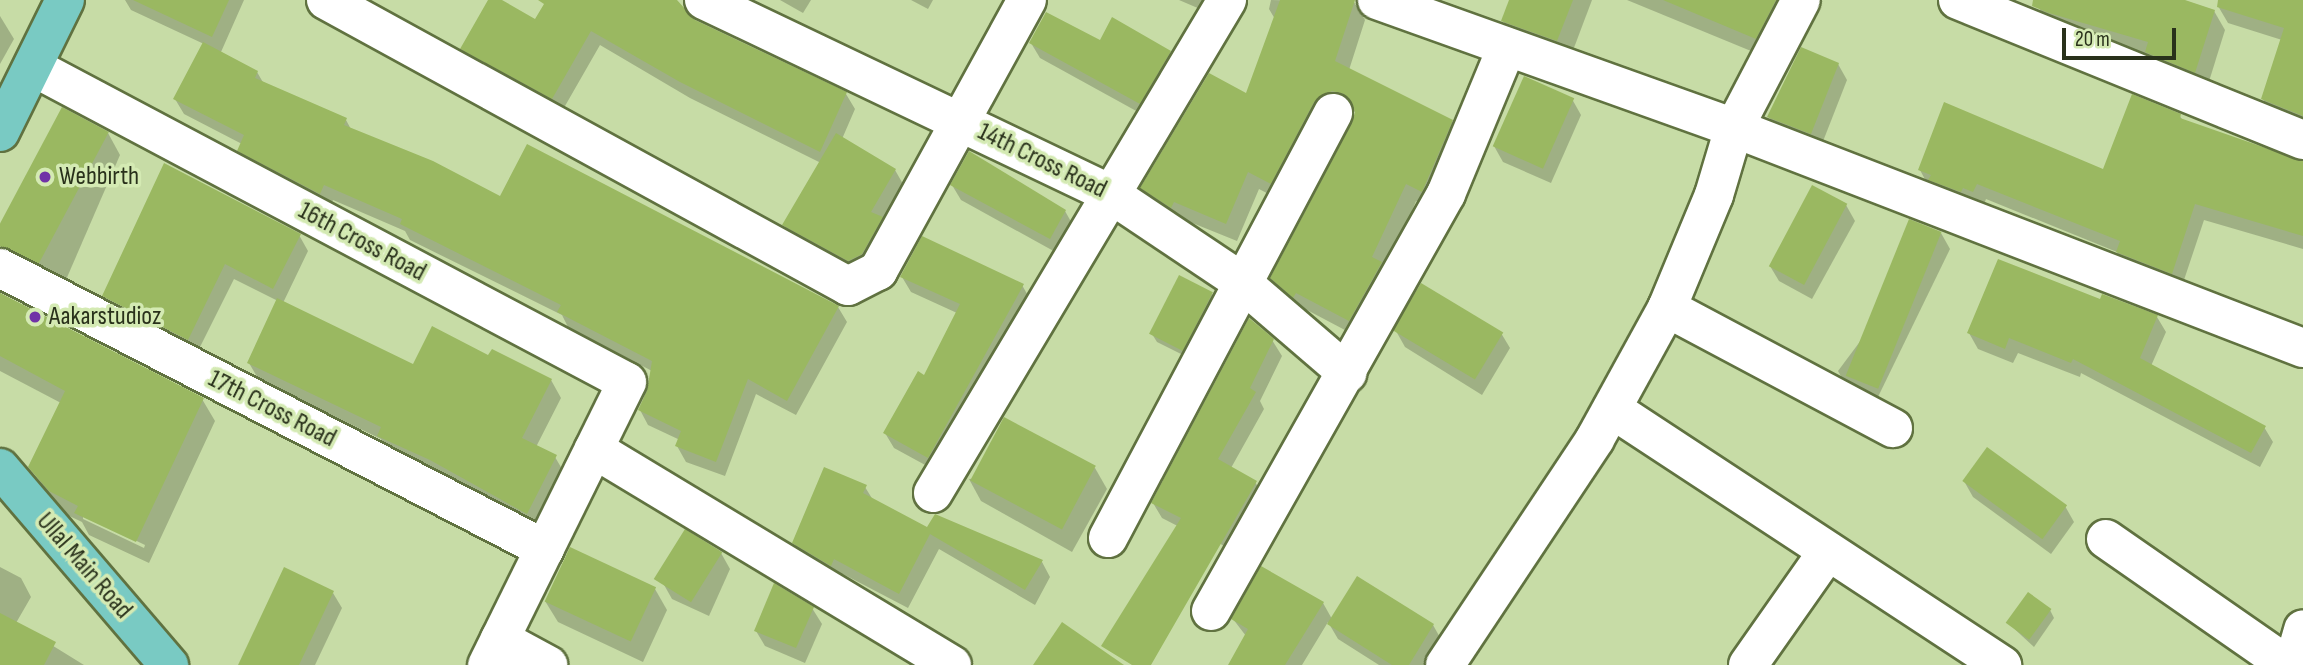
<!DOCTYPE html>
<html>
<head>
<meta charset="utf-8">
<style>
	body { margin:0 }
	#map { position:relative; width:2303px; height:665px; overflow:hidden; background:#c7dca6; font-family:"Sofia Sans Condensed",sans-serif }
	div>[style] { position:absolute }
	.shadow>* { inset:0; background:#0003 }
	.building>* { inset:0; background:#9ab861; transform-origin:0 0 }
	.roads { filter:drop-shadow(2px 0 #607240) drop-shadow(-2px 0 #607240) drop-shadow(0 2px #607240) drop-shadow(0 -2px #607240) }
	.minor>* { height:38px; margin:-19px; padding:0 19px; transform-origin:19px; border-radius:19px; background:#fff }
	.major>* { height:38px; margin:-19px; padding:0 19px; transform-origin:19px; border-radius:19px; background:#79cac3 }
	.dots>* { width:19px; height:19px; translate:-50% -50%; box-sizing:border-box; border:4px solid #d4eab3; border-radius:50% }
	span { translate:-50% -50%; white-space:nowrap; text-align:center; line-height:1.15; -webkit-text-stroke:7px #d4eab3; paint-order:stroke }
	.street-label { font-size:26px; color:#29311b }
	.poi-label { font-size:26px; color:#29311b }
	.left { translate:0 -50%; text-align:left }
	.scale { position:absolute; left:2062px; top:28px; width:114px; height:32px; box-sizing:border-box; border:4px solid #29311b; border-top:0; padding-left:9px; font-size:21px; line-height:24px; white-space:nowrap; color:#29311b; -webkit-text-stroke:5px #d4eab3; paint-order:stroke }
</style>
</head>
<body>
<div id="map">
	<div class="shadow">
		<i style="clip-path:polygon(125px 0,244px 0,221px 52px,257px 72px,264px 84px,346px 120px,352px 131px,501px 198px,838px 307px,847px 322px,796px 415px,756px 394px,725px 476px,686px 462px,677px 446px,680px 440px,648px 425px,640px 410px,652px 371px,568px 327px,562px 315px,410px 240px,405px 231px,333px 200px,329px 209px,248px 166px,239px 150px,242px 144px,184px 114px,175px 99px,204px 44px,131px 10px)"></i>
		<i style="clip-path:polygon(490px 0,499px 0,536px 21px,548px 0,674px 0,693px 21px,846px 94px,855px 109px,842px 139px,895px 170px,907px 191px,874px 276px,797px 247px,784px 225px,821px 163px,690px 98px,600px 45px,561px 113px,471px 64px,462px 49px)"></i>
		<i style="clip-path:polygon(780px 0,811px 0,803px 13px)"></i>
		<i style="clip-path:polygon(911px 0,933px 0,928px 9px)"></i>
		<i style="clip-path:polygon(1179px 0,1204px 0,1200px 9px)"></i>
		<i style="clip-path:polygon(1271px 0,1354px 2px,1365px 20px,1349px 70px,1452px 121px,1463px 140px,1433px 209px,1416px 201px,1360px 338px,1307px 310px,1304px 315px,1283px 297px,1272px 278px,1356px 112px,1343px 109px,1282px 201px,1259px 189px,1237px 241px,1185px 220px,1182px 225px,1153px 206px,1143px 188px,1247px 96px,1275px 19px,1269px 9px)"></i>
		<i style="clip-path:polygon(1511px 0,1592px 0,1569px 61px,1515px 41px,1503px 21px)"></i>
		<i style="clip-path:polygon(1627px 0,1794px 0,1768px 58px)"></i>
		<i style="clip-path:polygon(2041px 0,2179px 0,2214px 11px,2225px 30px,2206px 91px,2050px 27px,2039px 8px)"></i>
		<i style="clip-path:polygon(2220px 0,2303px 0,2303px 130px,2272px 116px,2263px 99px,2282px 40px,2228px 23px,2218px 6px)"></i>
		<i style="clip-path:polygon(0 16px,14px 39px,0 64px)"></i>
		<i style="clip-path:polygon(1031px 43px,1170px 52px,1179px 68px,1149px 118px,1040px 58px)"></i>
		<i style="clip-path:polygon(1838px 64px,1847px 80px,1820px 149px,1778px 133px,1769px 117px)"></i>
		<i style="clip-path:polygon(1572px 99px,1581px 115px,1551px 183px,1503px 162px,1494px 146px)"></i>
		<i style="clip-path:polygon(2180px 116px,2183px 121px,2295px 162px,2303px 161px,2303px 249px,2204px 220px,2181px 289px,2127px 269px,2117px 252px,1986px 199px,1983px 207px,1929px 187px,1920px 170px,2104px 171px)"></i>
		<i style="clip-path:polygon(108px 133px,120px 155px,62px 289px,20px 269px,8px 247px)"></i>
		<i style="clip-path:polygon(952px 185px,1065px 211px,1074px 227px,1059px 254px,961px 200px)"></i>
		<i style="clip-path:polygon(1846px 205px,1855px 221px,1812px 299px,1779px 281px,1770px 266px)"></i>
		<i style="clip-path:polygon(1941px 233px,1950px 249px,1876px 401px,1847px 387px,1838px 371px)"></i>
		<i style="clip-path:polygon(299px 235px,308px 251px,283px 303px,414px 366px,489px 358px,551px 380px,561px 398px,536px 447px,555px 457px,565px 474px,537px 531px,389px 454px,381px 439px,259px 380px,249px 363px,278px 301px,234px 279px,196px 355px,113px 312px,104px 296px)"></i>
		<i style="clip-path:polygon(902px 277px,1022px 285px,1031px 301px,938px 472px,894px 448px,885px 433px,925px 377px,957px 313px,911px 292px)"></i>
		<i style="clip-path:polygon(evenodd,0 293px,202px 399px,215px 421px,149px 563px,89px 535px,82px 522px,63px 513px,30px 467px,61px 403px,0 371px,0 293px,83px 515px,145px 545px,144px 548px,83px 519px,83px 515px)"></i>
		<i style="clip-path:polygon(1212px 294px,1217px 301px,1187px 357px,1157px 342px,1152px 334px)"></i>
		<i style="clip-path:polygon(2101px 302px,2157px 317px,2166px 332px,2151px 366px,2264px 427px,2273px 442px,2260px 467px,2081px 373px,2080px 377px,2018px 353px,2013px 363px,1978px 349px,1969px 333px)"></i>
		<i style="clip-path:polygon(1396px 331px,1501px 333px,1510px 348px,1482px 395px,1405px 347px)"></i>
		<i style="clip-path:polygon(1272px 340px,1282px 356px,1260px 401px,1264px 409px,1231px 468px,1255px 482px,1264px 497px,1234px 553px,1203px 532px,1199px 537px,1162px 518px,1153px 503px)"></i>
		<i style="clip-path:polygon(1095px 468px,1107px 489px,1072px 552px,981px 501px,969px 479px)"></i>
		<i style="clip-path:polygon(1964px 481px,2065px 506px,2074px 522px,2051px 554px,1973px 497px)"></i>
		<i style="clip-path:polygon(865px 487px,873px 500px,928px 529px,1042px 562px,1050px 577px,1035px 605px,939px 549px,908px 608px,843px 574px,840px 581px,803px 558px,794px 543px)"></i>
		<i style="clip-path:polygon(721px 553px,730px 569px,709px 616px,672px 599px,663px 583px)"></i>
		<i style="clip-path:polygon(0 567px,21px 578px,31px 597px,16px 623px,84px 665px,0 665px)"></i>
		<i style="clip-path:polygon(655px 589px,667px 610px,643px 662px,558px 622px,545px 601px)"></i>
		<i style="clip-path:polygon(333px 593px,342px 608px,315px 665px,240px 665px)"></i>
		<i style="clip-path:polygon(1323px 603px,1332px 619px,1433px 625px,1442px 641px,1427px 665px,1379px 665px,1338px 639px,1328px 622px,1302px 665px,1230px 665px,1246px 636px,1233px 619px)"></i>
		<i style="clip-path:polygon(812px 608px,822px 624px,805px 663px,765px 646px,756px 631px)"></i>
		<i style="clip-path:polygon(2050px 610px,2054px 618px,2034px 647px,2008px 623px)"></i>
	</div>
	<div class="building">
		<i style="clip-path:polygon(133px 0,229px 0,212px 37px)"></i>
		<i style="clip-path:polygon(488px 0,502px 0,535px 19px,544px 4px,538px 0,677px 0,695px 20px,847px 92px,820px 152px,680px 82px,591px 31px,552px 99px,460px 49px)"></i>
		<i style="clip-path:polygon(1280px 0,1355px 0,1335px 61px,1453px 120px,1422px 192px,1406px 184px,1372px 257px,1382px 262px,1349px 321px,1296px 293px,1293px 298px,1270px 278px,1352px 123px,1355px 112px,1344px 94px,1332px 91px,1314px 102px,1271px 184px,1248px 172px,1226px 224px,1174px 202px,1171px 208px,1140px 188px,1209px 73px,1246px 93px)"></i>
		<i style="clip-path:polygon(1509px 0,1573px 0,1557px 41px,1501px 21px)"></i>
		<i style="clip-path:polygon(1663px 0,1776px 0,1756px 39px)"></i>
		<i style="clip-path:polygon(2033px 0,2185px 0,2215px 10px,2195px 73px,2145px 52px,2148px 42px,2049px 13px,2032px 6px)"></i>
		<i style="clip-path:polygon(2218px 0,2303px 0,2303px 116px,2261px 99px,2284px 28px,2217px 7px)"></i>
		<i style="clip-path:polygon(1046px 12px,1100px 40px,1112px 17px,1171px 51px,1140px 104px,1029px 43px)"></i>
		<i style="clip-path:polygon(203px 42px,258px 71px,255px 78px,347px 118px,344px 125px,433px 161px,500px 196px,527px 144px,839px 306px,787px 401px,748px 379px,716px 462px,675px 446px,681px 431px,638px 410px,647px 391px,652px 361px,557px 312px,561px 305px,400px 224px,402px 219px,324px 185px,320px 194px,237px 151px,244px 135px,173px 99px)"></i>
		<i style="clip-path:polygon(1801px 47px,1839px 63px,1811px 134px,1767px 117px)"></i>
		<i style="left:1524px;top:76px;width:55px;height:77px;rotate:24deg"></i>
		<i style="clip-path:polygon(2132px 94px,2181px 114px,2180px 118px,2303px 161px,2303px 236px,2195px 204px,2172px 274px,2116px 252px,2120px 241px,1977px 184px,1973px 192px,1963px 188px,1961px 192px,1928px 180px,1931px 175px,1918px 170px,1944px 102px,2103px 169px)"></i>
		<i style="left:62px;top:107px;width:53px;height:152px;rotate:28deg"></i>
		<i style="clip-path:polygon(836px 133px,896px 169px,871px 212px,883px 217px,862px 254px,848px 261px,782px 225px)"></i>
		<i style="clip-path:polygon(969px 151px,1066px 210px,1050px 239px,950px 185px)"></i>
		<i style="clip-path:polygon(164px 163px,301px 234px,273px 289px,225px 264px,188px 340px,102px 296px)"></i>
		<i style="left:1812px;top:185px;width:40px;height:92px;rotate:28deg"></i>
		<i style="left:1909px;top:219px;width:35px;height:169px;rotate:22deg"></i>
		<i style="clip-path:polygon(922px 236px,1024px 284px,928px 458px,883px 433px,918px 371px,924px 375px,960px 304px,900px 277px)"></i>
		<i style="clip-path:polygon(1998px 259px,2100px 299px,2102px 294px,2158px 315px,2140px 358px,2266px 426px,2251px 453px,2073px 359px,2071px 363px,2009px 338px,2005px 349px,1967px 333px)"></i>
		<i style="left:1179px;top:275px;width:38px;height:66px;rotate:27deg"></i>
		<i style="left:1421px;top:283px;width:96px;height:55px;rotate:31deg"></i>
		<i style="clip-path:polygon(0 293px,204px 398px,136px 542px,74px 513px,78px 506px,49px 491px,28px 467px,65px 391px,0 356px)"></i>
		<i style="clip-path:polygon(277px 298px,413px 364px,432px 326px,488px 355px,492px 349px,552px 379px,522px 438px,557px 455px,527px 514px,430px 460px,377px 436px,381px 427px,247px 363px)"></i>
		<i style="clip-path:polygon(1249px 318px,1274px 339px,1250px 388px,1256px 392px,1218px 459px,1257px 481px,1151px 665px,1132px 665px,1101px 646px,1181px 518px,1151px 503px)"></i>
		<i style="left:1004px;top:417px;width:104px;height:72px;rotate:28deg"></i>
		<i style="left:1987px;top:447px;width:99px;height:42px;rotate:36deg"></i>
		<i style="clip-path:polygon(824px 467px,867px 485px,863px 493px,927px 527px,935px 514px,1043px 560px,1025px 590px,930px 534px,899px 594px,834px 559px,831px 566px,792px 543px)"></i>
		<i style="left:685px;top:529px;width:44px;height:59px;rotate:32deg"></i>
		<i style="left:570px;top:547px;width:95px;height:60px;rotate:25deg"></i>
		<i style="clip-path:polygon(1261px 566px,1324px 602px,1285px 665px,1228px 665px,1248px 629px,1231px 619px)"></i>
		<i style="clip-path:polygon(284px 567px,334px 591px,299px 665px,238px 665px)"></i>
		<i style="clip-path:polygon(1357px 576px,1434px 624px,1409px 665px,1392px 665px,1327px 624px)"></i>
		<i style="clip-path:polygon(774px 583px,814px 607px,796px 648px,754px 631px)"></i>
		<i style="left:2028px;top:592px;width:29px;height:38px;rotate:36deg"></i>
		<i style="clip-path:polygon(0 613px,56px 642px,44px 665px,0 665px)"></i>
		<i style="clip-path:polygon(1062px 622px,1124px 665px,1033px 665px)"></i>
	</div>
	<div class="roads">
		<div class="minor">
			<i style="left:326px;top:0;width:595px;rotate:28.72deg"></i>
			<i style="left:848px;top:286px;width:34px;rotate:-27deg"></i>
			<i style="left:878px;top:271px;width:309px;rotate:-61.2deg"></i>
			<i style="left:704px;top:0;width:449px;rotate:25.5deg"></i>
			<i style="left:1109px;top:193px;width:156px;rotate:33.8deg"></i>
			<i style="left:1239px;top:280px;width:143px;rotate:40.7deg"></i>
			<i style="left:1377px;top:0;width:379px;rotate:19.7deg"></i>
			<i style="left:1734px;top:128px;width:610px;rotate:21.14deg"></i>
			<i style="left:1958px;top:0;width:372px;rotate:22.1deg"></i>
			<i style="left:33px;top:67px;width:672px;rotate:27.94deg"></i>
			<i style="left:627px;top:382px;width:316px;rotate:116.3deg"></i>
			<i style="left:0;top:268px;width:613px;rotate:27.28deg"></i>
			<i style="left:1667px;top:308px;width:256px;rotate:28deg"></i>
			<i style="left:1612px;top:409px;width:467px;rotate:33.3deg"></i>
			<i style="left:594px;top:449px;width:418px;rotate:31.1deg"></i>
			<i style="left:933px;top:493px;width:574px;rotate:-59.19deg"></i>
			<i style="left:1108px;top:538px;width:481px;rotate:-62.1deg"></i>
			<i style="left:2106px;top:539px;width:221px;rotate:34.8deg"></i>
			<i style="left:1211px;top:611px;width:479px;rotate:-60.6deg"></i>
			<i style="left:1446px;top:194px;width:159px;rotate:-67.5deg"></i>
			<i style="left:500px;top:639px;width:55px;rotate:28.4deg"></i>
			<i style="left:1445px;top:665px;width:271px;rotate:-56.4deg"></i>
			<i style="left:1595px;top:439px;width:149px;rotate:-61.2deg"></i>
			<i style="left:1667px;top:308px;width:122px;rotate:-67.4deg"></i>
			<i style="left:1714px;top:195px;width:70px;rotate:-73.4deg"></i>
			<i style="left:1734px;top:128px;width:144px;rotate:-62.4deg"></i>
			<i style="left:1748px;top:665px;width:139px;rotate:-54.9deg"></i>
			<i style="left:2293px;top:665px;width:37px;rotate:-74deg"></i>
		</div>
		<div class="major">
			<i style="left:0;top:132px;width:147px;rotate:-63.8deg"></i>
			<i style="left:0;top:468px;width:260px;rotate:49.4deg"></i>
		</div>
	</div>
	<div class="dots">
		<i style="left:45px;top:177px;background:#7132a7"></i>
		<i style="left:35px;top:317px;background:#7132a7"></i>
	</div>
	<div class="street-label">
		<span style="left:1042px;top:161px;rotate:26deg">14th Cross Road</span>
		<span style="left:362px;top:242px;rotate:28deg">16th Cross Road</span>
		<span style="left:272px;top:409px;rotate:27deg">17th Cross Road</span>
		<span style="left:84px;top:566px;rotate:49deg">Ullal Main Road</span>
	</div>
	<div class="poi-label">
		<span class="left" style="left:59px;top:177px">Webbirth</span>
		<span class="left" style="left:49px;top:317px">Aakarstudioz</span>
	</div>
	<div class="scale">20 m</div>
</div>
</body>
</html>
